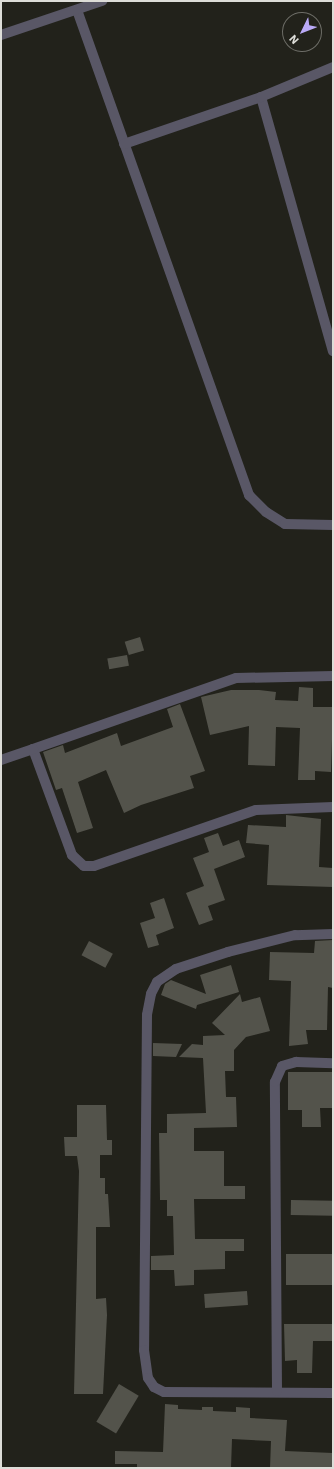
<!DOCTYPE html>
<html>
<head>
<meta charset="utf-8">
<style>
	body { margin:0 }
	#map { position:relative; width:334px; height:1469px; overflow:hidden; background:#22221b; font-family:"IBM Plex Sans",sans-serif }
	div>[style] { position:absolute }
	.building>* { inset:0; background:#53534b; transform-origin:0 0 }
	.minor>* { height:10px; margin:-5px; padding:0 5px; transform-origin:5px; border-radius:5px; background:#595766 }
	span { translate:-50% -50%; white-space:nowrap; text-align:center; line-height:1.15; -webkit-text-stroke:3px #22221b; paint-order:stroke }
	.frame { position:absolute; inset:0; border:2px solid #ddddd8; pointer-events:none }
	.north { position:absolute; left:282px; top:12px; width:40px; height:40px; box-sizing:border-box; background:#22221b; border:1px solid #6d6d67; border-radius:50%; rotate:227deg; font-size:11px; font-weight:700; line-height:16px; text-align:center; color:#ddddd8 }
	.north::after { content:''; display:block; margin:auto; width:14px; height:18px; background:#baaaf7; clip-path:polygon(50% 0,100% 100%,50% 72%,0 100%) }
</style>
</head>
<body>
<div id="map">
	<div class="building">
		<i style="left:140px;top:637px;width:14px;height:16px;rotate:73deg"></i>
		<i style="left:127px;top:655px;width:11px;height:20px;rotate:80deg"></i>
		<i style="clip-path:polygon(299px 687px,313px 688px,313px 707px,333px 707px,331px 772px,315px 771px,315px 780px,298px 780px,300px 728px,276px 727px,275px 766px,248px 765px,249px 726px,210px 735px,201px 697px,231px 690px,259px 690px,276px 692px,275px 700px,298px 701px)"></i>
		<i style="clip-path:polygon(180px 704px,205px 771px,190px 776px,194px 788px,141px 805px,124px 813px,106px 770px,78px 782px,93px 828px,77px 833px,62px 788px,56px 790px,43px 752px,63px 745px,65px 753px,117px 733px,121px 746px,173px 727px,167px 709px)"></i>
		<i style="clip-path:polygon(286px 815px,321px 819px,319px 867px,333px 868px,333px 887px,267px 885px,269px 845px,246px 843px,248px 825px,286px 827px)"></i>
		<i style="clip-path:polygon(218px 833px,223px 846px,239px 840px,245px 857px,214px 869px,225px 900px,208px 906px,213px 920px,199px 925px,186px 893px,204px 886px,193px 858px,209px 852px,204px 838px)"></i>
		<i style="clip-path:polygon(164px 898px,174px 928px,156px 935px,159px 945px,148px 948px,140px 923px,155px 918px,150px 903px)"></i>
		<i style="clip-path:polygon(333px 940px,333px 988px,328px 987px,327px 1030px,306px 1030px,308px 1044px,289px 1046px,291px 981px,269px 980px,270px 952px,314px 953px,315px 941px)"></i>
		<i style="left:89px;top:941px;width:27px;height:16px;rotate:28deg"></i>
		<i style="clip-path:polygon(231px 965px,239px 992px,197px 1005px,196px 1009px,161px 995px,165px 984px,171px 980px,206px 994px,200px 975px)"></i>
		<i style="clip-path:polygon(240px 994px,242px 1002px,260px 997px,270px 1031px,246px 1037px,234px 1050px,234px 1071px,225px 1071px,226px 1097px,236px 1097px,237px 1127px,194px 1128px,194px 1151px,224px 1151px,224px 1186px,245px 1186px,245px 1199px,194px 1199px,195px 1239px,244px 1239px,244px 1251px,225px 1251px,225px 1269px,194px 1270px,194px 1285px,175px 1286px,174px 1270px,151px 1270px,151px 1256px,174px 1255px,173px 1216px,167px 1216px,167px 1200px,160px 1200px,159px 1133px,167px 1133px,167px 1114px,206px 1113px,203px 1058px,179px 1057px,192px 1044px,203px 1045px,203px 1036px,225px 1035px,212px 1023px)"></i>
		<i style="clip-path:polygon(153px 1043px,182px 1044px,176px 1057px,153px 1056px)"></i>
		<i style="clip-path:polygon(288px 1072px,333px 1072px,333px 1108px,320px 1108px,321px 1127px,302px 1127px,302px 1110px,288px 1110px)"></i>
		<i style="clip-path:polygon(77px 1105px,106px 1105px,107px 1140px,112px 1140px,112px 1155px,100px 1155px,100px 1178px,105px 1178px,105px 1194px,108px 1194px,110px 1227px,96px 1227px,96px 1299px,106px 1298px,107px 1315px,103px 1394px,74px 1394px,79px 1171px,77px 1156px,65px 1156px,64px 1137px,77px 1137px)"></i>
		<i style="left:291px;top:1200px;width:42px;height:15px;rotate:1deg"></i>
		<i style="left:333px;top:1254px;width:31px;height:47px;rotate:90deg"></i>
		<i style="left:247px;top:1291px;width:14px;height:43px;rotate:86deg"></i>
		<i style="clip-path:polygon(284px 1324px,333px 1324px,333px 1341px,313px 1341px,312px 1373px,297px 1373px,297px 1360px,285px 1361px)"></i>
		<i style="left:119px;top:1384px;width:23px;height:44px;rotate:31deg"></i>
		<i style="clip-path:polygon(165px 1404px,178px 1405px,178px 1409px,202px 1410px,202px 1407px,213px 1407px,213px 1411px,236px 1412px,236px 1407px,250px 1408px,250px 1418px,287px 1420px,285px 1451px,333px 1453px,333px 1468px,270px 1468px,271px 1441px,232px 1439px,231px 1468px,137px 1468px,137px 1464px,115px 1464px,115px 1451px,163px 1452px)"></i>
	</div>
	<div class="minor">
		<i style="left:77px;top:10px;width:515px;rotate:70.47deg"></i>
		<i style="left:249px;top:495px;width:24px;rotate:45deg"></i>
		<i style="left:266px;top:512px;width:22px;rotate:32deg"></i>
		<i style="left:285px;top:524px;width:48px;rotate:1.2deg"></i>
		<i style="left:1px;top:35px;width:107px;rotate:-18.6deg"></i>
		<i style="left:261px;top:97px;width:264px;rotate:74.2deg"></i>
		<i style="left:124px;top:144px;width:145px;rotate:-18.9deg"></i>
		<i style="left:261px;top:97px;width:78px;rotate:-22.6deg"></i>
		<i style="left:333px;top:676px;width:97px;rotate:178.8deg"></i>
		<i style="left:236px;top:678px;width:215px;rotate:160.7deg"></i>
		<i style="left:33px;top:749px;width:113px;rotate:69.8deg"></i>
		<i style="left:72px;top:855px;width:16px;rotate:43deg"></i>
		<i style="left:84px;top:866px;width:10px"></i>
		<i style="left:94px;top:866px;width:171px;rotate:-19.1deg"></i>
		<i style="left:256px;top:810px;width:77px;rotate:-2.2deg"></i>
		<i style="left:1px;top:760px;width:34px;rotate:-19deg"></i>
		<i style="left:333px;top:934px;width:38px;rotate:178deg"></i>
		<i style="left:295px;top:935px;width:69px;rotate:165.8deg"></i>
		<i style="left:228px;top:952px;width:55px;rotate:161.9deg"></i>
		<i style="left:176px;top:969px;width:23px;rotate:146deg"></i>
		<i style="left:157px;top:982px;width:13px;rotate:117deg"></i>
		<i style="left:151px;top:994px;width:21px;rotate:101deg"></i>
		<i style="left:147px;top:1015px;width:335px;rotate:90.5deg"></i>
		<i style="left:144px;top:1350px;width:28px;rotate:82deg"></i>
		<i style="left:148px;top:1378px;width:11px;rotate:56deg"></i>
		<i style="left:154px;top:1387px;width:11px;rotate:27deg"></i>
		<i style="left:164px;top:1392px;width:169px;rotate:0.3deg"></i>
		<i style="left:277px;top:1391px;width:309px;rotate:-90.4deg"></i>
		<i style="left:275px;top:1082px;width:17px;rotate:-66deg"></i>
		<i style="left:282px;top:1066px;width:15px;rotate:-16deg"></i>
		<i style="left:296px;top:1062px;width:37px;rotate:2deg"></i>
	</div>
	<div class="frame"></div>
	<div class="north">N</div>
</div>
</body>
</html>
